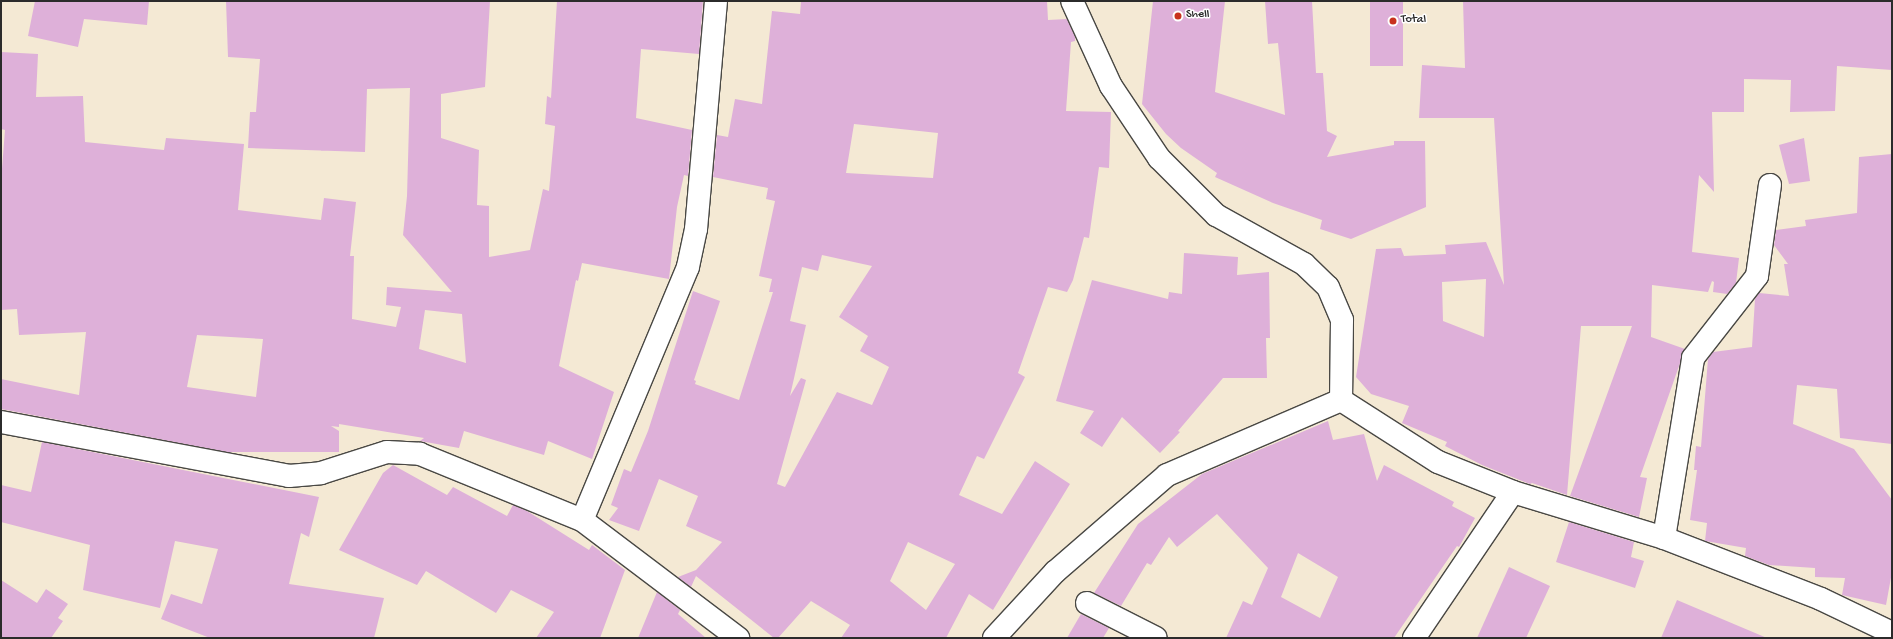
<!DOCTYPE html>
<html>
<head>
<meta charset="utf-8">
<style>
	body { margin:0 }
	#map { position:relative; width:1893px; height:639px; overflow:hidden; background:#f4e9d4; font-family:"Gochi Hand",sans-serif }
	div>[style] { position:absolute }
	.building>* { inset:0; background:#deb0d9; transform-origin:0 0 }
	.roads { filter:drop-shadow(1px 0 #494844) drop-shadow(-1px 0 #494844) drop-shadow(0 1px #494844) drop-shadow(0 -1px #494844) }
	.street>* { height:22px; margin:-11px; padding:0 11px; transform-origin:11px; border-radius:11px; background:#fff }
	.dots>* { width:11px; height:11px; translate:-50% -50%; box-sizing:border-box; border:2px solid #fff; border-radius:50% }
	span { translate:-50% -50%; white-space:nowrap; text-align:center; line-height:1.15; -webkit-text-stroke:3px #fff; paint-order:stroke }
	.poi-label { font-size:12px; color:#2b2b2b }
	.left { translate:0 -50%; text-align:left }
	.frame { position:absolute; inset:0; border:2px solid #2b2b2b; pointer-events:none }
</style>
</head>
<body>
<div id="map">
	<div class="building">
		<i style="clip-path:polygon(35px 1px,149px 1px,147px 25px,84px 19px,78px 47px,28px 36px)"></i>
		<i style="clip-path:polygon(evenodd,226px 1px,490px 1px,485px 87px,441px 94px,441px 138px,479px 150px,477px 205px,489px 206px,489px 257px,530px 250px,543px 189px,549px 191px,555px 126px,545px 124px,547px 96px,551px 98px,557px 1px,703px 1px,699px 54px,641px 49px,636px 118px,692px 130px,688px 176px,684px 175px,677px 207px,669px 279px,582px 263px,578px 281px,576px 280px,559px 366px,614px 392px,592px 459px,548px 441px,544px 455px,464px 431px,459px 448px,420px 441px,424px 438px,339px 424px,339px 427px,331px 426px,339px 431px,339px 452px,227px 452px,1px 409px,1px 379px,79px 395px,86px 332px,19px 335px,17px 309px,1px 310px,1px 181px,5px 130px,1px 129px,1px 52px,38px 54px,36px 97px,83px 96px,85px 142px,164px 150px,166px 138px,244px 144px,238px 210px,321px 220px,324px 198px,356px 202px,350px 256px,354px 256px,352px 319px,396px 327px,401px 307px,386px 305px,387px 287px,452px 292px,403px 235px,407px 196px,410px 88px,367px 89px,365px 152px,248px 148px,250px 112px,256px 112px,260px 59px,228px 57px,226px 1px,425px 310px,462px 314px,466px 363px,419px 349px,425px 310px,226px 1px,197px 335px,263px 339px,256px 397px,187px 387px,197px 335px)"></i>
		<i style="clip-path:polygon(evenodd,801px 1px,1047px 1px,1048px 20px,1067px 19px,1075px 37px,1075px 41px,1071px 42px,1066px 111px,1111px 112px,1109px 168px,1099px 167px,1089px 238px,1084px 237px,1073px 280px,1067px 292px,1048px 287px,1018px 373px,1025px 377px,984px 459px,977px 456px,959px 495px,1002px 514px,1035px 461px,1070px 484px,993px 610px,969px 594px,946px 638px,841px 638px,850px 625px,811px 601px,778px 638px,774px 638px,696px 576px,691px 587px,678px 577px,696px 570px,722px 542px,686px 526px,698px 496px,659px 479px,639px 531px,609px 520px,618px 508px,611px 505px,624px 469px,631px 472px,648px 431px,693px 291px,720px 301px,694px 380px,696px 381px,695px 384px,739px 400px,773px 292px,769px 292px,772px 279px,759px 276px,775px 201px,766px 199px,768px 188px,713px 177px,717px 135px,728px 137px,735px 99px,762px 104px,772px 11px,800px 14px,801px 1px,854px 124px,938px 133px,933px 178px,846px 173px,854px 124px,801px 1px,822px 255px,872px 266px,839px 317px,868px 336px,860px 351px,889px 367px,872px 405px,837px 392px,785px 487px,777px 484px,806px 380px,801px 378px,790px 396px,806px 325px,790px 321px,802px 267px,818px 271px,822px 255px,801px 1px,908px 542px,955px 564px,926px 610px,890px 581px,908px 542px)"></i>
		<i style="clip-path:polygon(1153px 1px,1225px 1px,1215px 92px,1285px 115px,1278px 43px,1268px 44px,1265px 1px,1312px 1px,1316px 73px,1323px 73px,1327px 131px,1337px 136px,1327px 157px,1394px 145px,1394px 141px,1425px 141px,1426px 207px,1351px 239px,1320px 229px,1322px 220px,1273px 203px,1215px 177px,1217px 173px,1181px 148px,1166px 134px,1142px 104px)"></i>
		<i style="left:1370px;top:1px;width:33px;height:65px"></i>
		<i style="clip-path:polygon(evenodd,1463px 1px,1892px 1px,1892px 70px,1837px 66px,1835px 111px,1790px 112px,1791px 80px,1744px 79px,1744px 112px,1712px 112px,1714px 192px,1699px 175px,1692px 252px,1739px 258px,1736px 283px,1727px 294px,1713px 292px,1714px 282px,1712px 281px,1708px 292px,1652px 285px,1651px 337px,1685px 349px,1640px 477px,1647px 478px,1639px 517px,1570px 496px,1632px 326px,1581px 326px,1567px 495px,1532px 483px,1530px 484px,1482px 465px,1445px 446px,1447px 442px,1402px 423px,1409px 406px,1371px 394px,1356px 377px,1376px 249px,1401px 248px,1404px 256px,1446px 254px,1445px 245px,1486px 242px,1504px 285px,1494px 118px,1419px 118px,1422px 65px,1465px 68px,1463px 1px,1486px 279px,1484px 337px,1443px 321px,1442px 282px,1486px 279px)"></i>
		<i style="clip-path:polygon(1804px 138px,1810px 181px,1789px 184px,1779px 145px)"></i>
		<i style="clip-path:polygon(1892px 154px,1892px 444px,1840px 438px,1837px 389px,1797px 385px,1793px 424px,1854px 449px,1892px 500px,1892px 572px,1886px 605px,1842px 595px,1845px 578px,1815px 577px,1815px 568px,1769px 565px,1745px 556px,1746px 548px,1705px 541px,1707px 523px,1690px 520px,1697px 470px,1694px 470px,1696px 446px,1701px 447px,1708px 359px,1713px 352px,1752px 347px,1755px 299px,1759px 293px,1789px 296px,1784px 264px,1788px 264px,1774px 245px,1776px 230px,1806px 226px,1805px 220px,1857px 213px,1859px 157px)"></i>
		<i style="clip-path:polygon(1184px 253px,1238px 257px,1237px 275px,1269px 272px,1270px 338px,1266px 338px,1267px 378px,1223px 378px,1178px 431px,1180px 432px,1160px 453px,1122px 417px,1102px 447px,1080px 433px,1094px 411px,1056px 401px,1092px 280px,1168px 299px,1169px 292px,1182px 294px)"></i>
		<i style="clip-path:polygon(evenodd,1328px 421px,1333px 440px,1364px 434px,1377px 481px,1384px 465px,1454px 502px,1452px 506px,1475px 518px,1459px 547px,1457px 546px,1394px 638px,1226px 638px,1243px 601px,1252px 605px,1268px 568px,1217px 514px,1177px 547px,1169px 537px,1151px 565px,1147px 563px,1121px 606px,1094px 593px,1138px 524px,1202px 474px,1328px 421px,1298px 553px,1338px 577px,1320px 618px,1281px 597px,1298px 553px)"></i>
		<i style="clip-path:polygon(42px 442px,319px 497px,309px 537px,301px 533px,289px 584px,384px 598px,374px 638px,210px 638px,161px 619px,171px 594px,202px 604px,218px 549px,175px 541px,160px 608px,83px 590px,90px 545px,1px 522px,1px 485px,31px 492px)"></i>
		<i style="clip-path:polygon(393px 465px,447px 495px,453px 487px,507px 516px,513px 505px,527px 511px,589px 550px,592px 545px,625px 570px,600px 638px,536px 638px,554px 612px,511px 590px,496px 613px,426px 571px,417px 585px,339px 550px,383px 473px)"></i>
		<i style="clip-path:polygon(1569px 522px,1634px 542px,1631px 557px,1644px 561px,1635px 588px,1556px 562px)"></i>
		<i style="clip-path:polygon(1509px 567px,1550px 586px,1526px 638px,1477px 638px)"></i>
		<i style="clip-path:polygon(1px 580px,37px 603px,46px 589px,68px 604px,58px 618px,63px 621px,51px 638px,1px 638px)"></i>
		<i style="clip-path:polygon(657px 592px,680px 610px,678px 614px,706px 638px,638px 638px)"></i>
		<i style="clip-path:polygon(1677px 600px,1767px 638px,1661px 638px)"></i>
		<i style="clip-path:polygon(1081px 614px,1109px 628px,1103px 638px,1067px 638px)"></i>
	</div>
	<div class="roads">
		<div class="street">
			<i style="left:716px;top:1px;width:229px;rotate:95deg"></i>
			<i style="left:696px;top:229px;width:39px;rotate:102deg"></i>
			<i style="left:688px;top:267px;width:274px;rotate:112.7deg"></i>
			<i style="left:582px;top:520px;width:196px;rotate:37.1deg"></i>
			<i style="left:1072px;top:1px;width:94px;rotate:65.4deg"></i>
			<i style="left:1111px;top:86px;width:87px;rotate:56.3deg"></i>
			<i style="left:1159px;top:158px;width:81px;rotate:45deg"></i>
			<i style="left:1216px;top:215px;width:101px;rotate:29.1deg"></i>
			<i style="left:1304px;top:264px;width:33px;rotate:44deg"></i>
			<i style="left:1328px;top:287px;width:36px;rotate:67deg"></i>
			<i style="left:1342px;top:320px;width:80px;rotate:90.7deg"></i>
			<i style="left:1341px;top:400px;width:115px;rotate:32.6deg"></i>
			<i style="left:1438px;top:462px;width:81px;rotate:21.8deg"></i>
			<i style="left:1513px;top:492px;width:158px;rotate:16.9deg"></i>
			<i style="left:1664px;top:538px;width:168px;rotate:21.2deg"></i>
			<i style="left:1821px;top:599px;width:79px;rotate:25.6deg"></i>
			<i style="left:1px;top:422px;width:293px;rotate:10.6deg"></i>
			<i style="left:289px;top:476px;width:32px;rotate:-5deg"></i>
			<i style="left:321px;top:473px;width:69px;rotate:-17.7deg"></i>
			<i style="left:387px;top:452px;width:33px;rotate:3deg"></i>
			<i style="left:420px;top:454px;width:175px;rotate:22.2deg"></i>
			<i style="left:1664px;top:538px;width:182px;rotate:-80.8deg"></i>
			<i style="left:1693px;top:358px;width:104px;rotate:-52deg"></i>
			<i style="left:1757px;top:276px;width:92px;rotate:-81.9deg"></i>
			<i style="left:1087px;top:603px;width:77px;rotate:26.9deg"></i>
			<i style="left:994px;top:638px;width:90px;rotate:-47.3deg"></i>
			<i style="left:1055px;top:572px;width:148px;rotate:-40.9deg"></i>
			<i style="left:1167px;top:475px;width:189px;rotate:-23.3deg"></i>
			<i style="left:1414px;top:638px;width:176px;rotate:-55.9deg"></i>
		</div>
	</div>
	<div class="dots">
		<i style="left:1178px;top:16px;background:#c8321e"></i>
		<i style="left:1393px;top:21px;background:#c8321e"></i>
	</div>
	<div class="poi-label">
		<span class="left" style="left:1186px;top:16px">Shell</span>
		<span class="left" style="left:1401px;top:21px">Total</span>
	</div>
	<div class="frame"></div>
</div>
</body>
</html>
